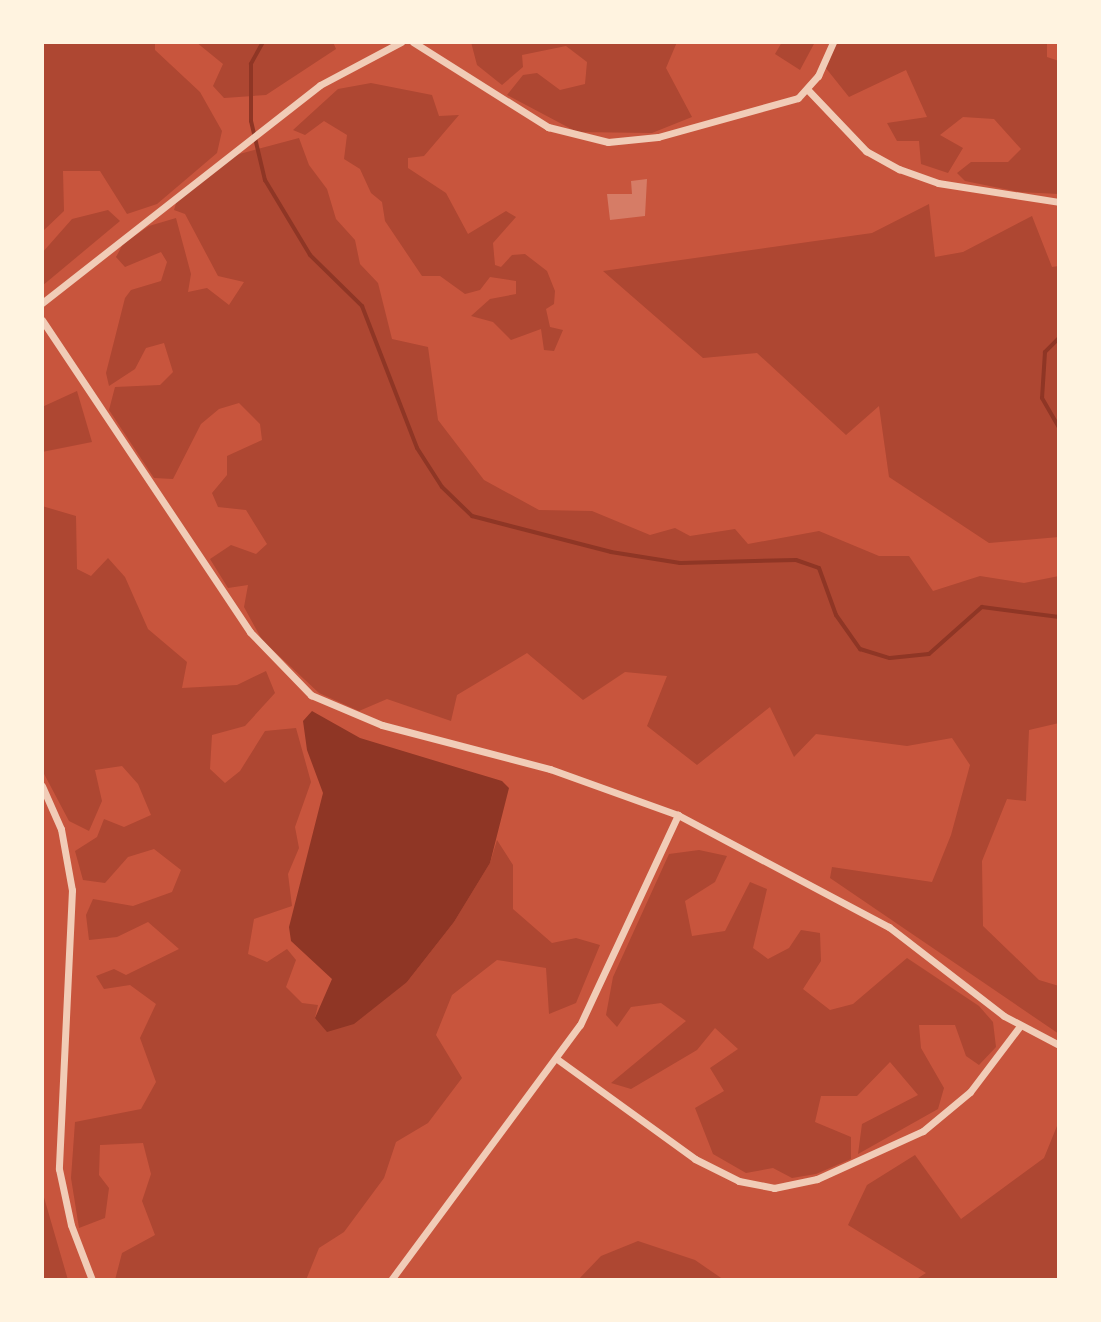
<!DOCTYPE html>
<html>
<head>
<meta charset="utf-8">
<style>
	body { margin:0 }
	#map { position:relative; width:1101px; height:1322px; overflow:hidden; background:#c8553d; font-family:Figtree,sans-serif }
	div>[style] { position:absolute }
	.green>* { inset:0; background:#ae4732 }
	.water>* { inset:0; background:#8f3625 }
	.stream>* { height:4px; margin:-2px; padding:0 2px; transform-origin:2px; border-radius:2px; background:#8f3625 }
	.building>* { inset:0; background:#d67c66 }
	.minor>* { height:7px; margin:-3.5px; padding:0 3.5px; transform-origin:3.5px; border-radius:3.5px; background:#f1ccb7 }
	span { translate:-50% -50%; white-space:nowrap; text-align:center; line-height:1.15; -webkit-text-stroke:6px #fff3e0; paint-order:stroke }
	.frame { position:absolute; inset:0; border:44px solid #fff3e0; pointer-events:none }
</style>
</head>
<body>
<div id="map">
	<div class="green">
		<i style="clip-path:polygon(42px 42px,155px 42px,155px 50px,200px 92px,222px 131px,217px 153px,157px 204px,127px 214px,100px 171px,63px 171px,64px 211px,42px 232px)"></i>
		<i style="clip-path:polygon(196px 42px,333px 42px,336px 49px,266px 95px,224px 98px,213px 86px,223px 64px)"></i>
		<i style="clip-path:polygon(471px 42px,677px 42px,666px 68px,692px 117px,652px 133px,577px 132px,507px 95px,523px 75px,537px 73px,560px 90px,585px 84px,587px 62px,566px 46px,522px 55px,523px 67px,502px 85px,477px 65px)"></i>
		<i style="clip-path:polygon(782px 42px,815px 42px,800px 70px,775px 54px)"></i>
		<i style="clip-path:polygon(838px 42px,1047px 42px,1047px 57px,1059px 61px,1059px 194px,1019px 192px,965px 181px,957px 173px,971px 162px,1008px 162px,1021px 149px,994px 119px,963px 117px,940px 135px,963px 148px,948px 173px,921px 164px,919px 141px,897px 141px,887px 123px,927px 117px,906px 70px,849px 97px,825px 67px)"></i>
		<i style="clip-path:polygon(371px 83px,432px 95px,439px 116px,459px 115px,424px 156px,408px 158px,408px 168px,446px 193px,468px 234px,506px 211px,516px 217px,493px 243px,495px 265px,501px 267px,512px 255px,525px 254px,547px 271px,555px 291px,554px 304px,546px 309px,550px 327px,563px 330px,554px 351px,544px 350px,541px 329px,511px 340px,493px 322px,471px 316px,490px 299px,516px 294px,516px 281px,490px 277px,480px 290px,465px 294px,440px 276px,422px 276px,385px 221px,382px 202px,371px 193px,360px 169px,344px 159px,347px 135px,324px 121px,305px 135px,293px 130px,338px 89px)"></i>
		<i style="clip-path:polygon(299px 138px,309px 165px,327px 189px,336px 219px,355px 240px,360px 264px,378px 283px,392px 339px,428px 347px,438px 420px,484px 480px,539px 510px,592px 511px,650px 535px,675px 528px,690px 536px,735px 529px,748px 544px,819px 531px,879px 556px,909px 556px,933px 591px,980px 576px,1024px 583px,1059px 576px,1059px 723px,1029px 730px,1026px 801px,1007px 799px,982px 861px,983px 926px,1039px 980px,1059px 986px,1059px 1034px,830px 878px,832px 867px,932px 882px,951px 835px,970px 765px,952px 738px,907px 746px,816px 734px,794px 757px,770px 707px,697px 765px,647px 726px,667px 676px,625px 672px,583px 700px,527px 653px,457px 695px,451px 721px,387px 699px,359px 711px,319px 693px,262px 640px,244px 607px,248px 585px,228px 588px,210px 559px,231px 545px,256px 554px,267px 544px,246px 510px,218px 507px,212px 493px,227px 475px,227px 456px,262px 440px,260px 424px,239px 403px,219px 409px,201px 424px,173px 479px,154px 478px,109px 410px,115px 387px,160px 385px,173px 372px,164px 343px,146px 348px,135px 369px,109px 386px,106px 373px,125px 298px,131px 290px,161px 281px,167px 262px,161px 252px,125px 267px,116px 257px,123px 244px,149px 226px,176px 218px,191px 274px,188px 292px,207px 288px,229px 305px,244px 282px,218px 276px,185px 214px,174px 210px,177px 200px,232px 156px)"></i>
		<i style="clip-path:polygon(929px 204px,935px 257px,963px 252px,1032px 216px,1052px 267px,1059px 266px,1059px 537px,989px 543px,889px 477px,879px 406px,846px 435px,757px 353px,703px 358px,603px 271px,872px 233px)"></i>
		<i style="clip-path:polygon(108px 210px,120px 221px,42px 286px,42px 253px,72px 219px)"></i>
		<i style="clip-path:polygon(77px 391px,92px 442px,42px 452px,42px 407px)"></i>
		<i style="clip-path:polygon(42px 506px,76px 516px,77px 569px,91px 576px,108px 558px,125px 577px,148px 629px,187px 662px,182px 688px,237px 685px,266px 671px,275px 693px,245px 726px,212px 735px,210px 769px,225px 783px,240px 771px,265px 731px,296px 728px,311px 782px,295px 827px,299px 848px,288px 874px,292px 906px,254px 919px,248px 954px,267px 962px,287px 949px,296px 960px,286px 987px,302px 1003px,318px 1005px,315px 1018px,407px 982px,454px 922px,490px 863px,497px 840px,513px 865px,513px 909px,552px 943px,576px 938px,600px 945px,576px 1003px,549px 1014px,546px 968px,497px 960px,452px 995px,436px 1035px,462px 1078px,428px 1123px,396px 1142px,384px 1178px,344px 1232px,319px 1248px,306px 1280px,115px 1280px,122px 1253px,155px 1235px,142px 1201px,151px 1174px,143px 1143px,100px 1145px,99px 1175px,109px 1188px,105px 1218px,79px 1228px,71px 1178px,75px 1122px,141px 1109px,156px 1082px,140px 1038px,156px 1004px,130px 985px,104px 989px,96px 976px,114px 969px,126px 975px,179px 949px,148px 922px,117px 937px,89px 940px,86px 915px,93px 899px,133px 906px,172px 892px,181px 870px,154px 849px,128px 857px,105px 883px,83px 880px,75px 851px,97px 837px,104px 819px,124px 827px,151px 815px,138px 784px,122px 766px,95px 770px,102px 801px,89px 831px,69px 821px,42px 770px)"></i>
		<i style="clip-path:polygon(699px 850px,727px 856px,715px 882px,685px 901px,692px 936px,725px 931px,750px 882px,767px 889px,753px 948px,768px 959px,789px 948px,801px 930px,820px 933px,821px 961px,803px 989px,830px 1010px,853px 1004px,907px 958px,979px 1006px,993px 1022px,996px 1047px,979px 1065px,966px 1056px,955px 1025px,919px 1025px,921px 1048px,944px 1088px,938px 1109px,858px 1154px,862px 1124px,918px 1095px,890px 1062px,857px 1096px,821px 1096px,815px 1122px,851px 1137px,851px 1159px,816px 1174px,792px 1178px,773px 1168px,746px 1173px,713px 1154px,695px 1108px,724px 1091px,710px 1068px,738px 1049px,715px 1028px,697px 1050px,631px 1089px,611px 1083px,686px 1021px,661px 1003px,631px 1007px,617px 1027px,606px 1015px,613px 977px,669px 854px)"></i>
		<i style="clip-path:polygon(43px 1052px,43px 1194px,68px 1280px,42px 1280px)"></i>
		<i style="clip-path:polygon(1059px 1121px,1059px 1280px,915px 1280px,926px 1273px,848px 1225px,867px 1185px,915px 1155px,961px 1219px,1044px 1158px)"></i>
		<i style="clip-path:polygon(638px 1241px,695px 1260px,724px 1280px,578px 1280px,601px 1256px)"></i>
	</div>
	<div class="water">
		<i style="clip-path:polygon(312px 711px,360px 738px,502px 781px,509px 788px,490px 863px,454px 922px,407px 982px,354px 1024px,327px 1032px,315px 1018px,332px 979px,291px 941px,289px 927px,323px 793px,307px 750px,303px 721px)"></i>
	</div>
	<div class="stream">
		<i style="left:263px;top:42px;width:25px;rotate:119deg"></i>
		<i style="left:251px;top:64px;width:57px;rotate:90deg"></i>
		<i style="left:251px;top:121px;width:61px;rotate:76.7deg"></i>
		<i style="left:265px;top:180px;width:87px;rotate:59deg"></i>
		<i style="left:310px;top:255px;width:73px;rotate:44.4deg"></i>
		<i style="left:362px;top:306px;width:152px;rotate:68.8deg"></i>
		<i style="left:417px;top:448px;width:46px;rotate:57.3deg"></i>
		<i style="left:442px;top:487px;width:42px;rotate:44deg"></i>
		<i style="left:472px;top:516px;width:144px;rotate:14.5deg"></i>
		<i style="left:611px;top:552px;width:70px;rotate:9.1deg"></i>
		<i style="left:680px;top:563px;width:116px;rotate:-1.5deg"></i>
		<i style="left:796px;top:560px;width:24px;rotate:19deg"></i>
		<i style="left:819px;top:568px;width:50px;rotate:70.1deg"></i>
		<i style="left:836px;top:615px;width:42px;rotate:54.8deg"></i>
		<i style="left:860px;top:649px;width:31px;rotate:17deg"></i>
		<i style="left:890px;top:658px;width:39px;rotate:-6deg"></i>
		<i style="left:929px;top:654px;width:71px;rotate:-41.6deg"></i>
		<i style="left:982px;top:607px;width:78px;rotate:7.4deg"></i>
		<i style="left:1059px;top:338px;width:20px;rotate:135deg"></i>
		<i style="left:1045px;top:352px;width:46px;rotate:93.7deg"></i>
		<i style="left:1042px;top:398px;width:34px;rotate:60deg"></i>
	</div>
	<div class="building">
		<i style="clip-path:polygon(647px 179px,645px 216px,610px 220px,607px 194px,632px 194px,631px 181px)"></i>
	</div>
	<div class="minor">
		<i style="left:413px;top:42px;width:160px;rotate:32.2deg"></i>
		<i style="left:548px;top:127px;width:62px;rotate:14deg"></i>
		<i style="left:608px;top:142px;width:50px;rotate:-5.7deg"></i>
		<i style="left:658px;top:137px;width:145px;rotate:-15.6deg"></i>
		<i style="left:798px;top:98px;width:30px;rotate:-48deg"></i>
		<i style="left:818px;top:76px;width:37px;rotate:-66deg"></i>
		<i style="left:807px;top:89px;width:86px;rotate:46.4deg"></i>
		<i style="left:866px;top:151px;width:38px;rotate:29deg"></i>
		<i style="left:899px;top:169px;width:41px;rotate:19.7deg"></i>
		<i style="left:938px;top:183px;width:122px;rotate:8.9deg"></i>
		<i style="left:42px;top:303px;width:353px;rotate:-38.1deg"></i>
		<i style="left:320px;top:85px;width:92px;rotate:-28deg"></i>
		<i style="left:42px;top:320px;width:375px;rotate:56.3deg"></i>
		<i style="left:250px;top:632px;width:88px;rotate:45.9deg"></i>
		<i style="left:311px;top:695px;width:77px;rotate:22.9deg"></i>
		<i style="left:382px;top:725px;width:174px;rotate:14.7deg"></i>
		<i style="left:550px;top:769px;width:136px;rotate:19.8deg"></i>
		<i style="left:678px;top:815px;width:239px;rotate:28deg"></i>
		<i style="left:889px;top:927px;width:145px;rotate:37.7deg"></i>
		<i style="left:1004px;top:1016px;width:62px;rotate:27.8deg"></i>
		<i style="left:42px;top:786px;width:47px;rotate:66.2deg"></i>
		<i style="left:61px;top:829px;width:62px;rotate:79.8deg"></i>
		<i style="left:72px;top:890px;width:279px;rotate:92.7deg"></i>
		<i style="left:59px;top:1169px;width:57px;rotate:77.9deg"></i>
		<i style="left:71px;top:1225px;width:59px;rotate:69.1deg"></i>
		<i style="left:557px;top:1059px;width:170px;rotate:35.9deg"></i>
		<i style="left:695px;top:1159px;width:49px;rotate:26.6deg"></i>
		<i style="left:739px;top:1181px;width:36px;rotate:11deg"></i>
		<i style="left:774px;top:1188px;width:44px;rotate:-11.8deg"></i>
		<i style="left:817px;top:1179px;width:116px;rotate:-24.4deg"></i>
		<i style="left:923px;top:1131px;width:61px;rotate:-39.7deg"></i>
		<i style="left:970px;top:1092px;width:83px;rotate:-52.9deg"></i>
		<i style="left:391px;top:1280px;width:317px;rotate:-53.5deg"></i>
		<i style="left:580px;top:1025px;width:232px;rotate:-65deg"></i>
	</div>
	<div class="frame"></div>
</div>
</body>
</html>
